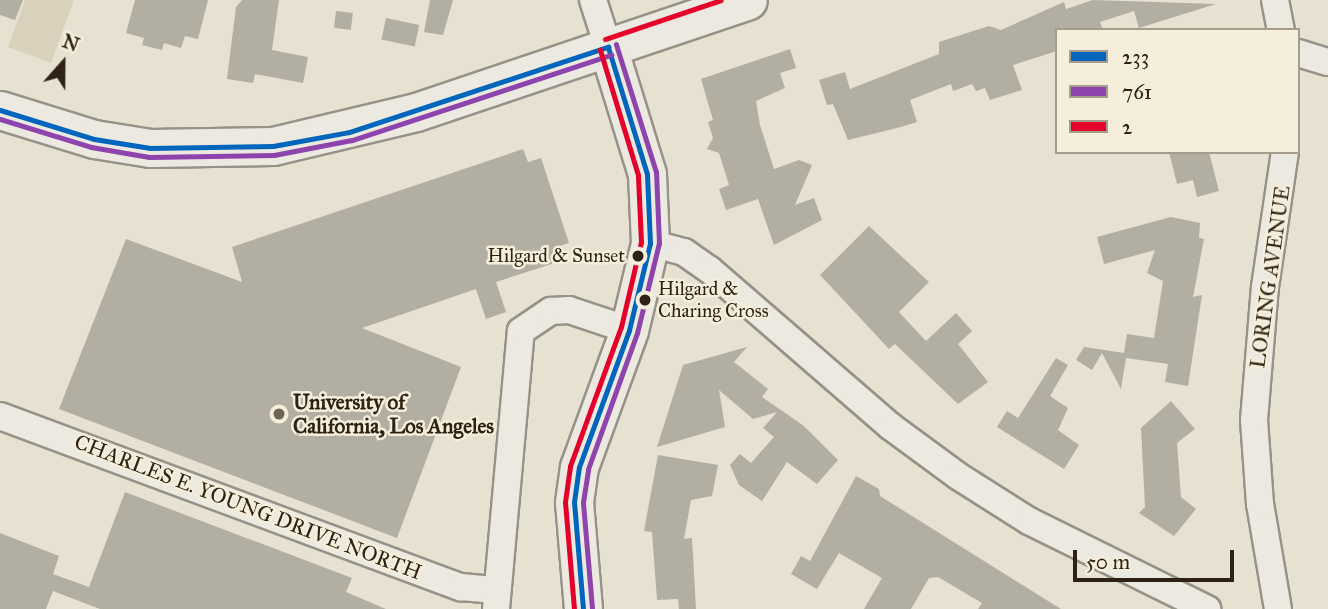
<!DOCTYPE html>
<html>
<head>
<meta charset="utf-8">
<style>
	body { margin:0 }
	#map { position:relative; width:1328px; height:609px; overflow:hidden; background:#e6e1d1; font-family:"IM FELL Great Primer",serif }
	div>[style] { position:absolute }
	.green>* { inset:0; background:#d9d1bb }
	.building>* { inset:0; background:#b2aea2; transform-origin:0 0 }
	.roads { filter:drop-shadow(2px 0 #969287) drop-shadow(-2px 0 #969287) drop-shadow(0 2px #969287) drop-shadow(0 -2px #969287) }
	.street>* { height:26px; margin:-13px; padding:0 13px; transform-origin:13px; border-radius:13px; background:#ece9e0 }
	.secondary>* { height:37px; margin:-18.5px; padding:0 18.5px; transform-origin:18.5px; border-radius:18.5px; background:#ece9e0 }
	.bus-1>* { height:5px; margin:-2.5px; padding:0 2.5px; transform-origin:2.5px; border-radius:2.5px; background:#0065bd }
	.bus-2>* { height:5px; margin:-2.5px; padding:0 2.5px; transform-origin:2.5px; border-radius:2.5px; background:#8e44ad }
	.bus-3>* { height:5px; margin:-2.5px; padding:0 2.5px; transform-origin:2.5px; border-radius:2.5px; background:#e4002b }
	.dots>* { width:19px; height:19px; translate:-50% -50%; box-sizing:border-box; border:4px solid #f5eedb; border-radius:50% }
	span { translate:-50% -50%; white-space:nowrap; text-align:center; line-height:1.15; -webkit-text-stroke:5px #f5eedb; paint-order:stroke }
	.bus-label { font-size:19px; color:#2e2214 }
	.right { translate:-100% -50%; text-align:right }
	.left { translate:0 -50%; text-align:left }
	.street-label { font-size:21px; color:#2e2214 }
	.poi-label { font-size:21px; color:#2e2214; font-weight:700 }
	.legend { position:absolute; left:1055px; top:28px; width:245px; height:126px; box-sizing:border-box; background:#f5eedb; border:2px solid #a59c8b; margin:0; padding:9px 12px; list-style:none; font-size:21px; color:#2e2214 }
	.legend li { display:flex; align-items:center; gap:14px; height:35px }
	.legend b { width:35px; border:2px solid #a59c8b }
	.north { position:absolute; left:28px; top:28px; width:70px; height:70px; -webkit-text-stroke:5px #f5eedb; paint-order:stroke; rotate:21deg; font-size:19px; font-weight:700; line-height:28px; text-align:center; color:#2e2214 }
	.north::after { content:''; display:block; margin:auto; width:24px; height:32px; background:#2e2214; clip-path:polygon(50% 0,100% 100%,50% 72%,0 100%) }
	.scale { position:absolute; left:1073px; top:550px; width:161px; height:32px; box-sizing:border-box; border:4px solid #2e2214; border-top:0; padding-left:9px; font-size:21px; line-height:24px; white-space:nowrap; color:#2e2214; -webkit-text-stroke:5px #f5eedb; paint-order:stroke }
</style>
</head>
<body>
<div id="map">
	<div class="green">
		<i style="clip-path:polygon(25px 0,74px 0,51px 63px,8px 47px)"></i>
	</div>
	<div class="building">
		<i style="clip-path:polygon(0 0,23px 0,15px 20px,0 15px)"></i>
		<i style="clip-path:polygon(135px 0,208px 0,198px 39px,185px 36px,181px 48px,164px 43px,162px 50px,142px 45px,144px 38px,126px 33px)"></i>
		<i style="clip-path:polygon(242px 0,279px 0,272px 50px,308px 57px,303px 83px,255px 74px,253px 83px,227px 79px,236px 7px)"></i>
		<i style="clip-path:polygon(430px 0,453px 0,443px 35px,424px 32px)"></i>
		<i style="clip-path:polygon(1093px 0,1216px 4px,1139px 28px,1134px 11px,1100px 22px,1103px 30px,1057px 30px,1057px 51px,1013px 65px,1022px 90px,990px 100px,985px 88px,976px 91px,972px 84px,953px 91px,951px 84px,910px 100px,917px 122px,901px 127px,848px 140px,833px 104px,827px 105px,819px 80px,845px 72px,850px 89px,939px 54px,939px 42px,989px 26px,1001px 30px,1064px 2px,1066px 9px)"></i>
		<i style="left:336px;top:11px;width:17px;height:17px;rotate:7deg"></i>
		<i style="left:386px;top:18px;width:34px;height:22px;rotate:12deg"></i>
		<i style="clip-path:polygon(790px 49px,796px 68px,780px 73px,785px 88px,756px 101px,760px 125px,774px 169px,799px 160px,812px 165px,795px 205px,814px 198px,822px 220px,774px 245px,758px 199px,726px 210px,719px 189px,729px 185px,719px 153px,707px 149px,713px 138px,708px 122px,713px 120px,701px 79px)"></i>
		<i style="clip-path:polygon(523px 149px,528px 162px,541px 158px,569px 243px,557px 247px,561px 261px,496px 282px,506px 312px,486px 319px,476px 289px,362px 328px,461px 367px,397px 538px,59px 409px,126px 239px,242px 282px,232px 247px)"></i>
		<i style="clip-path:polygon(1169px 152px,1209px 152px,1219px 191px,1197px 197px,1193px 180px,1177px 184px)"></i>
		<i style="clip-path:polygon(1171px 217px,1200px 223px,1199px 238px,1204px 239px,1193px 297px,1202px 295px,1188px 386px,1165px 382px,1168px 364px,1126px 358px,1121px 389px,1102px 353px,1092px 370px,1076px 360px,1084px 347px,1124px 353px,1127px 334px,1154px 338px,1163px 281px,1147px 273px,1155px 250px,1104px 264px,1097px 237px)"></i>
		<i style="clip-path:polygon(869px 226px,929px 282px,899px 312px,926px 341px,956px 313px,972px 331px,958px 344px,988px 382px,958px 404px,895px 344px,889px 349px,820px 275px)"></i>
		<i style="clip-path:polygon(747px 347px,734px 362px,768px 389px,762px 397px,804px 426px,838px 460px,817px 484px,787px 462px,762px 501px,739px 485px,730px 465px,740px 454px,751px 463px,774px 437px,763px 428px,777px 412px,753px 419px,719px 390px,725px 427px,657px 447px,683px 365px)"></i>
		<i style="clip-path:polygon(1056px 358px,1068px 365px,1050px 396px,1068px 408px,1058px 430px,1079px 445px,1064px 469px,997px 427px,1007px 411px,1018px 418px)"></i>
		<i style="clip-path:polygon(1171px 401px,1195px 429px,1177px 443px,1181px 497px,1196px 509px,1174px 536px,1139px 513px,1145px 507px,1141px 428px)"></i>
		<i style="clip-path:polygon(658px 455px,718px 465px,712px 496px,691px 500px,684px 539px,692px 538px,696px 609px,679px 609px,678px 599px,657px 600px,652px 532px,644px 531px)"></i>
		<i style="clip-path:polygon(856px 476px,879px 489px,880px 496px,1061px 609px,978px 609px,982px 603px,938px 577px,929px 578px,911px 609px,864px 609px,882px 578px,839px 553px,817px 589px,791px 574px,801px 556px,810px 561px)"></i>
		<i style="clip-path:polygon(125px 492px,352px 578px,346px 592px,386px 609px,100px 609px,53px 591px,46px 609px,0 609px,0 533px,59px 556px,53px 574px,89px 587px)"></i>
	</div>
	<div class="roads">
		<div class="street">
			<i style="left:593px;top:0;width:49px;rotate:72.3deg"></i>
			<i style="left:1275px;top:0;width:31px;rotate:79deg"></i>
			<i style="left:1298px;top:53px;width:31px;rotate:17deg"></i>
			<i style="left:650px;top:243px;width:35px;rotate:15deg"></i>
			<i style="left:684px;top:252px;width:32px;rotate:35deg"></i>
			<i style="left:710px;top:270px;width:238px;rotate:40.9deg"></i>
			<i style="left:890px;top:426px;width:84px;rotate:36.3deg"></i>
			<i style="left:958px;top:476px;width:84px;rotate:32.4deg"></i>
			<i style="left:1029px;top:521px;width:199px;rotate:26.3deg"></i>
			<i style="left:0;top:416px;width:492px;rotate:20.4deg"></i>
			<i style="left:461px;top:587px;width:36px;rotate:5deg"></i>
			<i style="left:496px;top:609px;width:279px;rotate:-84.9deg"></i>
			<i style="left:521px;top:331px;width:36px;rotate:-34deg"></i>
			<i style="left:551px;top:311px;width:18px;rotate:-3deg"></i>
			<i style="left:569px;top:310px;width:63px;rotate:18.4deg"></i>
			<i style="left:1278px;top:609px;width:107px;rotate:-99.7deg"></i>
			<i style="left:1260px;top:504px;width:84px;rotate:-94.1deg"></i>
			<i style="left:1254px;top:420px;width:133px;rotate:-85.3deg"></i>
			<i style="left:1265px;top:287px;width:136px;rotate:-81.6deg"></i>
		</div>
		<div class="secondary">
			<i style="left:0;top:110px;width:98px;rotate:17.1deg"></i>
			<i style="left:94px;top:139px;width:57px;rotate:9.1deg"></i>
			<i style="left:150px;top:148px;width:123px;rotate:-0.9deg"></i>
			<i style="left:273px;top:146px;width:147px;rotate:-13.4deg"></i>
			<i style="left:416px;top:112px;width:350px;rotate:-18.6deg"></i>
			<i style="left:583px;top:609px;width:107px;rotate:-94.8deg"></i>
			<i style="left:574px;top:502px;width:35px;rotate:-82deg"></i>
			<i style="left:579px;top:467px;width:146px;rotate:-69.9deg"></i>
			<i style="left:629px;top:330px;width:89px;rotate:-76.4deg"></i>
			<i style="left:650px;top:243px;width:69px;rotate:-92.5deg"></i>
			<i style="left:647px;top:174px;width:133px;rotate:-107.1deg"></i>
		</div>
	</div>
	<div class="bus-1">
		<i style="left:0;top:110px;width:98px;rotate:17.1deg"></i>
		<i style="left:94px;top:139px;width:57px;rotate:9.1deg"></i>
		<i style="left:150px;top:148px;width:123px;rotate:-0.9deg"></i>
		<i style="left:273px;top:146px;width:77px;rotate:-10.4deg"></i>
		<i style="left:349px;top:132px;width:273px;rotate:-18.2deg"></i>
		<i style="left:583px;top:609px;width:107px;rotate:-94.8deg"></i>
		<i style="left:574px;top:502px;width:35px;rotate:-82deg"></i>
		<i style="left:579px;top:467px;width:146px;rotate:-69.9deg"></i>
		<i style="left:629px;top:330px;width:89px;rotate:-76.4deg"></i>
		<i style="left:650px;top:243px;width:69px;rotate:-92.5deg"></i>
		<i style="left:647px;top:174px;width:133px;rotate:-107.1deg"></i>
	</div>
	<div class="bus-2">
		<i style="left:0;top:119px;width:95px;rotate:17.1deg"></i>
		<i style="left:91px;top:147px;width:59px;rotate:9.8deg"></i>
		<i style="left:149px;top:157px;width:125px;rotate:-0.9deg"></i>
		<i style="left:274px;top:155px;width:79px;rotate:-10.9deg"></i>
		<i style="left:352px;top:140px;width:273px;rotate:-18.2deg"></i>
		<i style="left:592px;top:608px;width:106px;rotate:-94.9deg"></i>
		<i style="left:583px;top:502px;width:33px;rotate:-81deg"></i>
		<i style="left:588px;top:469px;width:145px;rotate:-70.2deg"></i>
		<i style="left:637px;top:333px;width:93px;rotate:-76.3deg"></i>
		<i style="left:659px;top:243px;width:71px;rotate:-92.4deg"></i>
		<i style="left:656px;top:172px;width:134px;rotate:-107.4deg"></i>
	</div>
	<div class="bus-3">
		<i style="left:605px;top:39px;width:122px;rotate:-18.6deg"></i>
		<i style="left:574px;top:609px;width:107px;rotate:-94.8deg"></i>
		<i style="left:565px;top:502px;width:36px;rotate:-82deg"></i>
		<i style="left:570px;top:466px;width:148px;rotate:-69.9deg"></i>
		<i style="left:621px;top:327px;width:87px;rotate:-76.8deg"></i>
		<i style="left:641px;top:242px;width:67px;rotate:-92.6deg"></i>
		<i style="left:638px;top:175px;width:131px;rotate:-106.9deg"></i>
	</div>
	<div class="dots">
		<i style="left:638px;top:256px;background:#2e2214"></i>
		<i style="left:645px;top:300px;background:#2e2214"></i>
		<i style="left:279px;top:414px;background:#6e6556"></i>
	</div>
	<div class="bus-label">
		<span class="right" style="left:625px;top:256px">Hilgard &amp; Sunset</span>
		<span class="left" style="left:658px;top:300px">Hilgard &amp;<br>Charing Cross</span>
	</div>
	<div class="street-label">
		<span style="left:1270px;top:277px;rotate:-82deg">LORING AVENUE</span>
		<span style="left:248px;top:507px;rotate:21deg">CHARLES E. YOUNG DRIVE NORTH</span>
	</div>
	<div class="poi-label">
		<span class="left" style="left:293px;top:414px">University of<br>California, Los Angeles</span>
	</div>
	<ul class="legend">
	<li><b style="height:9px;background:#0065bd"></b>233</li>
	<li><b style="height:9px;background:#8e44ad"></b>761</li>
	<li><b style="height:9px;background:#e4002b"></b>2</li>
	</ul>
	<div class="north">N</div>
	<div class="scale">50 m</div>
</div>
</body>
</html>
